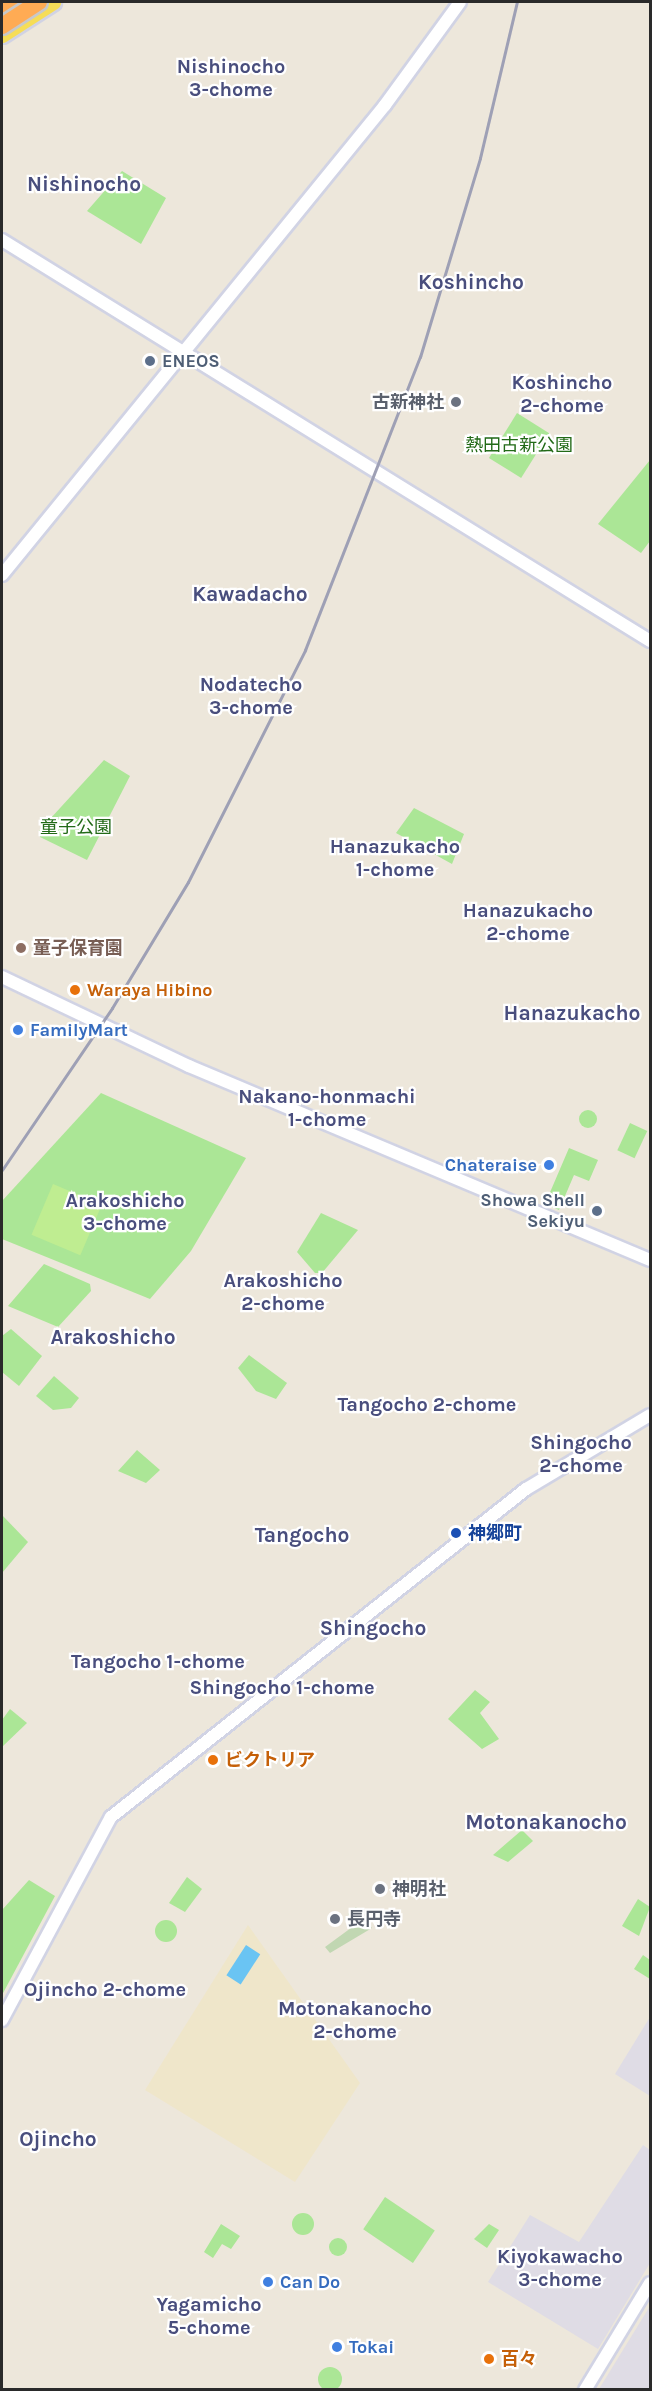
<!DOCTYPE html>
<html>
<head>
<meta charset="utf-8">
<style>
	body { margin:0 }
	#map { position:relative; width:652px; height:2391px; overflow:hidden; background:#ede7db; font-family:Karla,"Noto Sans JP",sans-serif }
	div>[style] { position:absolute }
	.industrial>* { inset:0; background:#dfdce5 }
	.education>* { inset:0; background:#efe6ca }
	.green>* { inset:0; background:#abe696; transform-origin:0 0 }
	.round { border-radius:50% }
	.cemetery>* { inset:0; background:#c1d7b2 }
	.pitch>* { inset:0; background:#bfed91; transform-origin:0 0 }
	.water>* { inset:0; background:#6ac4f3; transform-origin:0 0 }
	.roads { filter:drop-shadow(2px 0 #d1d3e4) drop-shadow(-2px 0 #d1d3e4) drop-shadow(0 2px #d1d3e4) drop-shadow(0 -2px #d1d3e4) }
	.minor>* { height:12px; margin:-6px; padding:0 6px; transform-origin:6px; border-radius:6px; background:#fff }
	.major>* { height:15px; margin:-7.5px; padding:0 7.5px; transform-origin:7.5px; border-radius:7.5px; background:#f6dd57 }
	.highway>* { height:16px; margin:-8px; padding:0 8px; transform-origin:8px; border-radius:8px; background:#ffab54 }
	.rail>* { height:3px; margin:-1.5px; padding:0 1.5px; transform-origin:1.5px; border-radius:1.5px; background:#9ea0b5 }
	.bridges { filter:drop-shadow(2px 0 #c8c8c8) drop-shadow(-2px 0 #c8c8c8) drop-shadow(0 2px #c8c8c8) drop-shadow(0 -2px #c8c8c8) }
	.highway-bridge>* { height:16px; margin:-8px; padding:0 8px; transform-origin:8px; border-radius:8px; background:#ffab54 }
	.dots>* { width:16px; height:16px; translate:-50% -50%; box-sizing:border-box; border:3px solid #fff; border-radius:50% }
	span { translate:-50% -50%; white-space:nowrap; text-align:center; line-height:1.15; -webkit-text-stroke:4.5px #fff; paint-order:stroke }
	.service-label { font-size:18px; color:#4e5e75; font-weight:700 }
	.left { translate:0 -50%; text-align:left }
	.right { translate:-100% -50%; text-align:right }
	.worship-label { font-size:18px; color:#5b616d; font-weight:700 }
	.park-label { font-size:18px; color:#226a17 }
	.education-label { font-size:18px; color:#785e54; font-weight:700 }
	.food-label { font-size:18px; color:#c56008; font-weight:700 }
	.shop-label { font-size:18px; color:#366cbe; font-weight:700 }
	.transit-label { font-size:18px; color:#164399; font-weight:700 }
	.neighbourhood-label { font-size:20px; color:#494e7d; font-weight:700 }
	.quarter-label { font-size:21px; color:#494e7d; font-weight:700 }
	.frame { position:absolute; inset:0; border:3px solid #2a2a2a; pointer-events:none }
</style>
</head>
<body>
<div id="map">
	<div class="industrial">
		<i style="clip-path:polygon(650px 2017px,650px 2096px,615px 2074px)"></i>
		<i style="clip-path:polygon(643px 2145px,650px 2150px,650px 2263px,598px 2349px,488px 2282px,530px 2215px,579px 2242px)"></i>
		<i style="clip-path:polygon(650px 2306px,650px 2389px,599px 2389px)"></i>
	</div>
	<div class="education">
		<i style="clip-path:polygon(248px 1925px,360px 2083px,295px 2182px,145px 2090px)"></i>
	</div>
	<div class="green">
		<i style="clip-path:polygon(122px 171px,166px 198px,141px 244px,87px 211px)"></i>
		<i style="left:517px;top:413px;width:38px;height:53px;rotate:32deg"></i>
		<i style="clip-path:polygon(650px 460px,650px 541px,641px 553px,598px 524px)"></i>
		<i style="clip-path:polygon(104px 760px,130px 776px,87px 860px,40px 837px,39px 831px)"></i>
		<i style="clip-path:polygon(414px 808px,464px 834px,452px 864px,396px 833px)"></i>
		<i style="clip-path:polygon(101px 1093px,246px 1158px,191px 1251px,150px 1299px,2px 1239px,2px 1201px)"></i>
		<i class="round" style="left:579px;top:1110px;width:18px;height:18px"></i>
		<i style="left:630px;top:1123px;width:19px;height:30px;rotate:25deg"></i>
		<i style="clip-path:polygon(569px 1148px,598px 1160px,589px 1181px,574px 1175px,559px 1210px,545px 1204px)"></i>
		<i style="clip-path:polygon(321px 1213px,358px 1230px,322px 1273px,315px 1273px,297px 1252px)"></i>
		<i style="clip-path:polygon(44px 1264px,90px 1284px,91px 1291px,58px 1327px,8px 1306px)"></i>
		<i style="clip-path:polygon(11px 1329px,42px 1356px,19px 1386px,2px 1372px,2px 1336px)"></i>
		<i style="clip-path:polygon(249px 1355px,287px 1383px,276px 1399px,256px 1391px,238px 1368px)"></i>
		<i style="clip-path:polygon(54px 1376px,79px 1398px,71px 1408px,53px 1410px,36px 1396px)"></i>
		<i style="clip-path:polygon(137px 1450px,160px 1470px,146px 1483px,118px 1471px)"></i>
		<i style="clip-path:polygon(2px 1515px,28px 1542px,2px 1573px)"></i>
		<i style="clip-path:polygon(475px 1690px,490px 1702px,480px 1713px,499px 1739px,482px 1749px,448px 1719px)"></i>
		<i style="clip-path:polygon(10px 1709px,27px 1723px,2px 1747px,2px 1720px)"></i>
		<i style="clip-path:polygon(522px 1830px,533px 1841px,508px 1862px,493px 1855px)"></i>
		<i style="clip-path:polygon(187px 1877px,202px 1889px,185px 1912px,169px 1903px)"></i>
		<i style="clip-path:polygon(29px 1880px,55px 1896px,2px 1995px,2px 1910px)"></i>
		<i style="clip-path:polygon(638px 1899px,650px 1907px,639px 1936px,622px 1926px)"></i>
		<i class="round" style="left:155px;top:1920px;width:22px;height:22px"></i>
		<i style="clip-path:polygon(643px 1955px,650px 1960px,650px 1979px,634px 1969px)"></i>
		<i style="left:385px;top:2197px;width:60px;height:39px;rotate:34deg"></i>
		<i class="round" style="left:292px;top:2213px;width:22px;height:22px"></i>
		<i style="clip-path:polygon(221px 2224px,240px 2236px,231px 2249px,222px 2244px,213px 2258px,204px 2252px)"></i>
		<i style="clip-path:polygon(489px 2224px,499px 2230px,487px 2248px,474px 2239px)"></i>
		<i class="round" style="left:329px;top:2238px;width:18px;height:18px"></i>
		<i class="round" style="left:318px;top:2367px;width:24px;height:24px"></i>
	</div>
	<div class="cemetery">
		<i style="clip-path:polygon(356px 1907px,372px 1928px,330px 1953px,325px 1947px,355px 1925px,348px 1914px)"></i>
	</div>
	<div class="pitch">
		<i style="left:53px;top:1184px;width:53px;height:55px;rotate:23deg"></i>
	</div>
	<div class="water">
		<i style="left:246px;top:1945px;width:17px;height:36px;rotate:33deg"></i>
	</div>
	<div class="roads">
		<div class="minor">
			<i style="left:2px;top:240px;width:762px;rotate:31.75deg"></i>
			<i style="left:2px;top:575px;width:606px;rotate:-50.82deg"></i>
			<i style="left:385px;top:105px;width:127px;rotate:-53.9deg"></i>
			<i style="left:2px;top:977px;width:207px;rotate:25.5deg"></i>
			<i style="left:189px;top:1066px;width:500px;rotate:22.82deg"></i>
			<i style="left:2px;top:2020px;width:230px;rotate:-61.8deg"></i>
			<i style="left:111px;top:1817px;width:529px;rotate:-38.32deg"></i>
			<i style="left:526px;top:1489px;width:144px;rotate:-30.8deg"></i>
			<i style="left:585px;top:2390px;width:125px;rotate:-58.7deg"></i>
		</div>
		<div class="major">
			<i style="left:2px;top:35px;width:61px;rotate:-32.9deg"></i>
		</div>
		<div class="highway">
			<i style="left:2px;top:12px;width:19px;rotate:-32deg"></i>
		</div>
	</div>
	<div class="rail">
		<i style="left:2px;top:1170px;width:196px;rotate:-55.8deg"></i>
		<i style="left:112px;top:1008px;width:147px;rotate:-58.9deg"></i>
		<i style="left:188px;top:882px;width:260px;rotate:-63.2deg"></i>
		<i style="left:305px;top:650px;width:315px;rotate:-68.6deg"></i>
		<i style="left:420px;top:357px;width:208px;rotate:-73.2deg"></i>
		<i style="left:480px;top:158px;width:160px;rotate:-76.7deg"></i>
	</div>
	<div class="bridges">
		<div class="highway-bridge">
			<i style="left:2px;top:26px;width:44px;rotate:-33deg"></i>
		</div>
	</div>
	<div class="dots">
		<i style="left:150px;top:361px;background:#5c6f8a"></i>
		<i style="left:456px;top:402px;background:#6b7280"></i>
		<i style="left:21px;top:948px;background:#8d6e63"></i>
		<i style="left:75px;top:990px;background:#e8710a"></i>
		<i style="left:18px;top:1030px;background:#3f7fe0"></i>
		<i style="left:549px;top:1165px;background:#3f7fe0"></i>
		<i style="left:597px;top:1211px;background:#5c6f8a"></i>
		<i style="left:456px;top:1533px;background:#1a4fb4"></i>
		<i style="left:213px;top:1760px;background:#e8710a"></i>
		<i style="left:380px;top:1889px;background:#6b7280"></i>
		<i style="left:335px;top:1919px;background:#6b7280"></i>
		<i style="left:268px;top:2282px;background:#3f7fe0"></i>
		<i style="left:337px;top:2347px;background:#3f7fe0"></i>
		<i style="left:489px;top:2359px;background:#e8710a"></i>
	</div>
	<div class="service-label">
		<span class="left" style="left:162px;top:361px">ENEOS</span>
		<span class="right" style="left:585px;top:1211px">Showa Shell<br>Sekiyu</span>
	</div>
	<div class="worship-label">
		<span class="right" style="left:444px;top:402px">古新神社</span>
		<span class="left" style="left:392px;top:1889px">神明社</span>
		<span class="left" style="left:347px;top:1919px">長円寺</span>
	</div>
	<div class="park-label">
		<span style="left:519px;top:445px">熱田古新公園</span>
		<span style="left:76px;top:827px">童子公園</span>
	</div>
	<div class="education-label">
		<span class="left" style="left:33px;top:948px">童子保育園</span>
	</div>
	<div class="food-label">
		<span class="left" style="left:87px;top:990px">Waraya Hibino</span>
		<span class="left" style="left:225px;top:1760px">ビクトリア</span>
		<span class="left" style="left:501px;top:2359px">百々</span>
	</div>
	<div class="shop-label">
		<span class="left" style="left:30px;top:1030px">FamilyMart</span>
		<span class="right" style="left:537px;top:1165px">Chateraise</span>
		<span class="left" style="left:280px;top:2282px">Can Do</span>
		<span class="left" style="left:349px;top:2347px">Tokai</span>
	</div>
	<div class="transit-label">
		<span class="left" style="left:468px;top:1533px">神郷町</span>
	</div>
	<div class="neighbourhood-label">
		<span style="left:231px;top:78px">Nishinocho<br>3-chome</span>
		<span style="left:562px;top:394px">Koshincho<br>2-chome</span>
		<span style="left:251px;top:696px">Nodatecho<br>3-chome</span>
		<span style="left:395px;top:858px">Hanazukacho<br>1-chome</span>
		<span style="left:528px;top:922px">Hanazukacho<br>2-chome</span>
		<span style="left:327px;top:1108px">Nakano-honmachi<br>1-chome</span>
		<span style="left:125px;top:1212px">Arakoshicho<br>3-chome</span>
		<span style="left:283px;top:1292px">Arakoshicho<br>2-chome</span>
		<span style="left:427px;top:1404px">Tangocho 2-chome</span>
		<span style="left:581px;top:1454px">Shingocho<br>2-chome</span>
		<span style="left:158px;top:1661px">Tangocho 1-chome</span>
		<span style="left:282px;top:1687px">Shingocho 1-chome</span>
		<span style="left:105px;top:1989px">Ojincho 2-chome</span>
		<span style="left:355px;top:2020px">Motonakanocho<br>2-chome</span>
		<span style="left:560px;top:2268px">Kiyokawacho<br>3-chome</span>
		<span style="left:209px;top:2316px">Yagamicho<br>5-chome</span>
	</div>
	<div class="quarter-label">
		<span style="left:84px;top:184px">Nishinocho</span>
		<span style="left:471px;top:282px">Koshincho</span>
		<span style="left:250px;top:594px">Kawadacho</span>
		<span style="left:572px;top:1013px">Hanazukacho</span>
		<span style="left:113px;top:1337px">Arakoshicho</span>
		<span style="left:302px;top:1535px">Tangocho</span>
		<span style="left:373px;top:1628px">Shingocho</span>
		<span style="left:546px;top:1822px">Motonakanocho</span>
		<span style="left:58px;top:2139px">Ojincho</span>
	</div>
	<div class="frame"></div>
</div>
</body>
</html>
